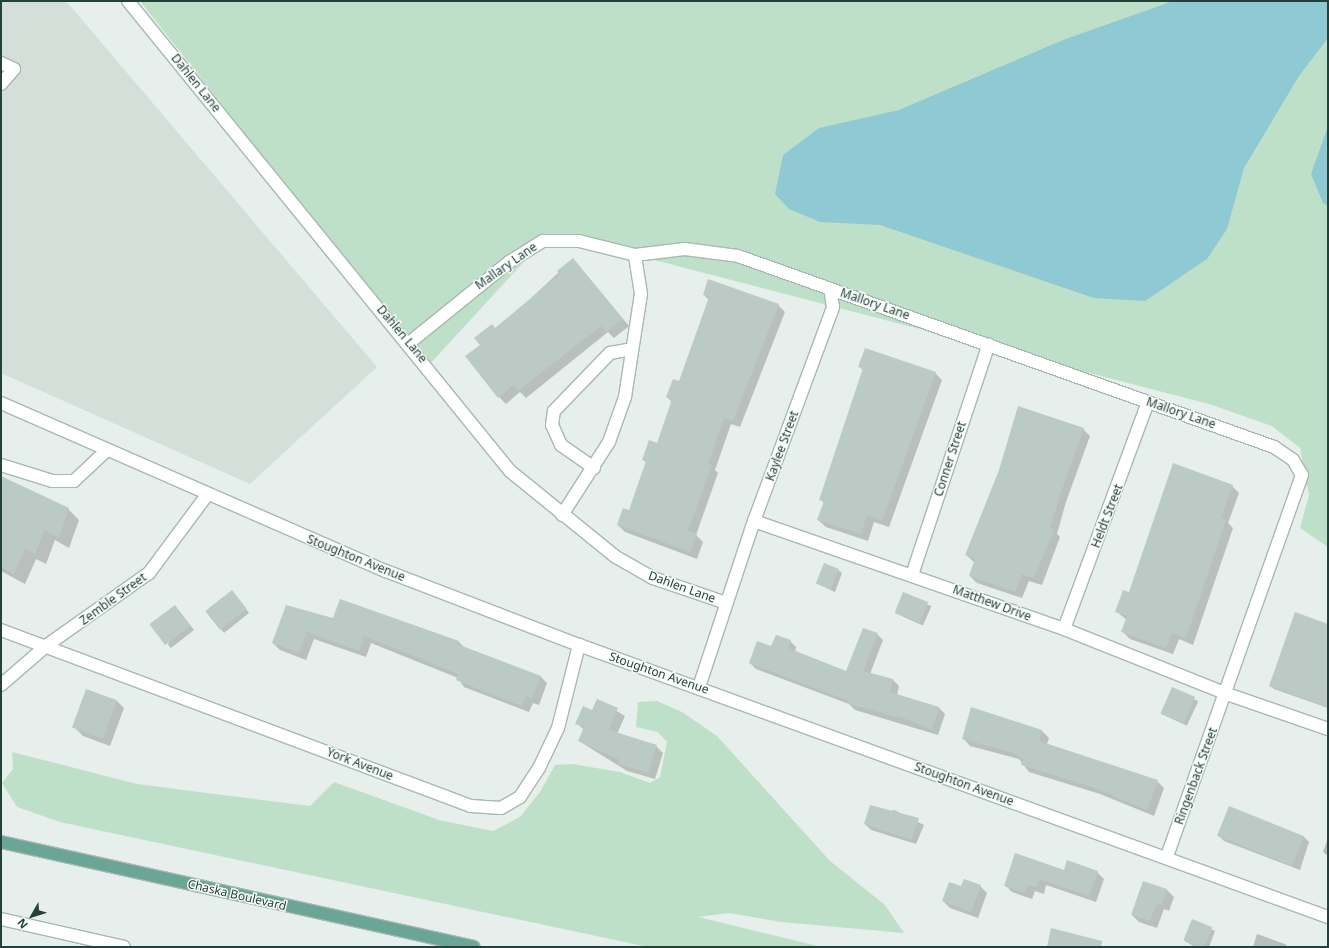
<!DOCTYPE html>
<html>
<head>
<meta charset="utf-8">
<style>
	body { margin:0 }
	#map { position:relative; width:1329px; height:948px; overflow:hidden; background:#e6efeb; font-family:"Noto Sans",sans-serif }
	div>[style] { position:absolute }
	.built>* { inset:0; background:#d4dfda }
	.green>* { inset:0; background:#bfe0c8 }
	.water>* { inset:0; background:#8ec9d4 }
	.shadow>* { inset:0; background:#0003; transform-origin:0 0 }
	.building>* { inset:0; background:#bbcac4; transform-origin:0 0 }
	.roads { filter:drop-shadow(1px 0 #a8b8b2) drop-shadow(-1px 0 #a8b8b2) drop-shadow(0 1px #a8b8b2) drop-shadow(0 -1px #a8b8b2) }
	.minor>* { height:12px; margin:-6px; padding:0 6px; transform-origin:6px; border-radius:6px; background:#fff }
	.major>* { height:12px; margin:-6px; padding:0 6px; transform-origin:6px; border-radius:6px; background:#6aa596 }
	span { translate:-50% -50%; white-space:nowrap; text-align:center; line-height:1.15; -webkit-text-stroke:3px #f7fbf9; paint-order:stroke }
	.street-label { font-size:12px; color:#24423a }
	.frame { position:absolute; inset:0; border:2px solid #24423a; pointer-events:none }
	.north { position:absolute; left:12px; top:896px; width:40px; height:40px; -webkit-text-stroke:3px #f7fbf9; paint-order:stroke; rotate:231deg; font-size:11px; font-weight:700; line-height:16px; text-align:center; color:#24423a }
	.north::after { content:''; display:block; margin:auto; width:14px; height:18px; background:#24423a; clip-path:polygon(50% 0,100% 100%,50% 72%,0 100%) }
</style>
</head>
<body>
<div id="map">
	<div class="built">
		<i style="clip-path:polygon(1px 1px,66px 1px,377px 367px,250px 484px,1px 373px)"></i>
	</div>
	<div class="green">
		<i style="clip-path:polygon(140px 1px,1328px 1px,1328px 547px,1300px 528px,1309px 495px,1300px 448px,1272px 426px,1209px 404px,635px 255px,543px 241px,428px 366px)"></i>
		<i style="clip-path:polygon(657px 701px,682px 712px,717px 736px,830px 861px,885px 905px,904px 933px,781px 922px,729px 913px,698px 917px,822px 947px,648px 947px,60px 822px,17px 807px,2px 783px,13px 769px,12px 752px,137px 784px,310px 806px,334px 782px,439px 820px,493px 831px,520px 817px,540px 792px,555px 765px,572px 764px,620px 772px,650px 783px,660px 777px,667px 742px,658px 732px,636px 727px,638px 702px)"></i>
	</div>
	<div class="water">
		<i style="clip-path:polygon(1173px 1px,1328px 1px,1328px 38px,1299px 76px,1244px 168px,1227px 229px,1207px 259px,1145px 301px,1094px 298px,880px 225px,820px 222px,789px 209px,775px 194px,783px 155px,819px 128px,899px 110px,1063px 40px)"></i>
		<i style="clip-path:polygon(1328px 126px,1328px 206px,1323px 203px,1311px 174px)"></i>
	</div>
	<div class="shadow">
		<i style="clip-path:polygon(573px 259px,629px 326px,614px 338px,608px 332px,526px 398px,520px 392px,506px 404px,499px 397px,481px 345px)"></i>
		<i style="clip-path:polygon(704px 295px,778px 305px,785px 312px,740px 427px,731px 424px,715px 470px,718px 473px,696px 535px,703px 542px,697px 559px,625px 532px,618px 525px,629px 512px,647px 463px,643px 460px,658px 445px,672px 402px,667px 397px,680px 382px,709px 300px)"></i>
		<i style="clip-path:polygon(859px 366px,935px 373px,942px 380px,889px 527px,874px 522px,868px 541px,826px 527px,818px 520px,824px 503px,820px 499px,863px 370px)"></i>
		<i style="clip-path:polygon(1083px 429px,1090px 436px,1066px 502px,1057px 534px,1060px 537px,1042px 585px,1029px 581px,1022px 598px,977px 583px,970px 576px,975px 563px,966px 555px)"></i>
		<i style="clip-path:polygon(1px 477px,68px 509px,79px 520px,69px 548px,55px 540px,46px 564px,36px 559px,25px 584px,1px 571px)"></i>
		<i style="clip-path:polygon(1232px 486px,1239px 493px,1228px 523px,1233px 528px,1193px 645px,1179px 639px,1173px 654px,1130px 639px,1123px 632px,1127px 620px,1117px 612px,1129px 593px)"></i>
		<i style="clip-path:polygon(838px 570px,842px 573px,835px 592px,818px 584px)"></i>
		<i style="left:904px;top:594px;width:30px;height:21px;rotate:24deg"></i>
		<i style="clip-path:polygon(235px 595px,249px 613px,224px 633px,207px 611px)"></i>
		<i style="clip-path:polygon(178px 610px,194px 630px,171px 648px,168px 645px)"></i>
		<i style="clip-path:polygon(334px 619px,458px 641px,465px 648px,540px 676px,547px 683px,539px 705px,533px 703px,529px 712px,464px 687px,458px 678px,371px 643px,366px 657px,314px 639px,306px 660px,280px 650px,273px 643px)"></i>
		<i style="clip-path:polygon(1328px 625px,1328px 708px,1274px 689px,1270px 686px)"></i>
		<i style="clip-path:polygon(877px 634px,883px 640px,870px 674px,893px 680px,899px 686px,897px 695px,939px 708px,945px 714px,938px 735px,855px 710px,849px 704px,756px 669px,750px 663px,772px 647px,790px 641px,796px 647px,795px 652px,847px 673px)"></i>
		<i style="left:1172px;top:689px;width:29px;height:27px;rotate:25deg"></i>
		<i style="clip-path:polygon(87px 690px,117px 701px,124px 708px,110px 746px,83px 736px,76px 729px)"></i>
		<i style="clip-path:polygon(598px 700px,625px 716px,617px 734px,656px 746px,663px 753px,655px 779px,627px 771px,579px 741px,584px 730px,577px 723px,592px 712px)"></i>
		<i style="clip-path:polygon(972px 708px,1042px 731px,1049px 738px,1047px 744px,1157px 781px,1164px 788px,1154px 816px,1100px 794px,1029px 772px,1019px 759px,970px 746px,963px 738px)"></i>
		<i style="clip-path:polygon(894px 810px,924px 825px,916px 844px,871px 830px,865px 824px)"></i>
		<i style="clip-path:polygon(1219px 836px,1304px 837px,1309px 842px,1300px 870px,1224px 841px)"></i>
		<i style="clip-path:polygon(1328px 838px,1328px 856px,1323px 852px)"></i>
		<i style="clip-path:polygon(1064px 871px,1097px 872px,1104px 879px,1096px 902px,1046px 885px,1044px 894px,1035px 891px,1032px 899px,1012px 892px,1005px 885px)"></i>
		<i style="clip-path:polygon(1143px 882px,1167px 890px,1174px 897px,1169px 911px,1164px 909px,1157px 928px,1139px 922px,1132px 915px)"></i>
		<i style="clip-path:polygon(980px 886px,987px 893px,978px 918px,950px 908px,943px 901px,961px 887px)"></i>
		<i style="clip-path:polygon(1193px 921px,1215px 931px,1209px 947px,1195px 947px,1185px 941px)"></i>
		<i style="clip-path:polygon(1257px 934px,1285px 944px,1288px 947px,1253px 947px)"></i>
	</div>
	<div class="building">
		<i style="clip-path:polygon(573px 258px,623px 319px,606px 332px,601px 326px,518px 391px,513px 385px,498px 398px,465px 356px,480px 345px,474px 338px,492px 324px,495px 328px,560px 274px,557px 271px)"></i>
		<i style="clip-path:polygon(708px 279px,779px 304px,733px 421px,724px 418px,708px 464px,712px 465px,688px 531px,697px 534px,690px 552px,617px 525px,623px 508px,629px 510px,646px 461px,642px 460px,649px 440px,657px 443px,672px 399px,666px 397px,673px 379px,679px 381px,709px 297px,703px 295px)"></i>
		<i style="clip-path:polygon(865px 348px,936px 372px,882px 521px,867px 515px,861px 534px,817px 520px,824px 501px,819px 500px,863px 368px,858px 367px)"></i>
		<i style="clip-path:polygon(1018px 406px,1084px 428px,1060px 495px,1050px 528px,1054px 529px,1034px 578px,1022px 574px,1015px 592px,969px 576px,975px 559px,965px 555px,999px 470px)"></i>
		<i style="clip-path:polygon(1173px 463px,1233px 485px,1221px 518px,1226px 520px,1186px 638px,1172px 633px,1166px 648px,1121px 632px,1127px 616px,1115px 612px,1123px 590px,1129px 592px)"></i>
		<i style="clip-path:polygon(1px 476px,69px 508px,59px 538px,45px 530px,35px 554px,25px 549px,14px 574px,1px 567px)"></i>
		<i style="left:824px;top:563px;width:16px;height:22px;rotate:22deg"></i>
		<i style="left:232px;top:590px;width:24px;height:34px;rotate:52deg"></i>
		<i style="left:903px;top:592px;width:27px;height:22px;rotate:22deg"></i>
		<i style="clip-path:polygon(340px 599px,459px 641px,457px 644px,541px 676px,532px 699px,526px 696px,522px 706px,488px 693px,456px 680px,458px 674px,364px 636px,359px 651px,307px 632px,299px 653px,272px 643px,286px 605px,333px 618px)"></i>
		<i style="left:175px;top:605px;width:26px;height:32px;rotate:53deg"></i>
		<i style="clip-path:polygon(1295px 612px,1328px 624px,1328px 707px,1269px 686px)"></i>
		<i style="clip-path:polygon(863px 628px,878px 633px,863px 671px,893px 679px,890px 692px,939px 707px,932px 730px,909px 720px,848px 704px,849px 701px,749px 663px,757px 641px,771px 646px,776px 635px,791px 640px,788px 648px,846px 671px)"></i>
		<i style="left:1172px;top:687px;width:25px;height:29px;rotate:23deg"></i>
		<i style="left:86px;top:689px;width:33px;height:41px;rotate:20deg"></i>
		<i style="clip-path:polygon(597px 699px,618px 708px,609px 730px,657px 745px,648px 773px,618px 764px,620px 760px,578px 741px,584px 727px,575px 724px,583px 706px,592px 710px)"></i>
		<i style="clip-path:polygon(971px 707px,1042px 730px,1039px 741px,1158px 780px,1147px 810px,1092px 787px,1021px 765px,1023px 759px,1011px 752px,962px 739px)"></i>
		<i style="clip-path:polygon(870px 805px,919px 818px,911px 840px,864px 824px)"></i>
		<i style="left:1229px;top:806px;width:81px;height:32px;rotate:22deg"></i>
		<i style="clip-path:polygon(1015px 853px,1064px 870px,1067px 860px,1098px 871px,1089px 896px,1039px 879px,1037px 887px,1028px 885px,1025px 893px,1004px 886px)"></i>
		<i style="clip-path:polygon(964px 879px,981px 885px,971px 912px,942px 901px,949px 882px,961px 886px)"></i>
		<i style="clip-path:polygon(1143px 881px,1167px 889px,1162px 905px,1157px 903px,1150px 921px,1131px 915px)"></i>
		<i style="left:1192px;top:919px;width:22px;height:23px;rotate:22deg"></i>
		<i style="clip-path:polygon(1051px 928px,1102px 941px,1101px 947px,1047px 947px)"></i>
	</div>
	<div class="roads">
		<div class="minor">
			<i style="left:128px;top:1px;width:606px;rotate:50.9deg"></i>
			<i style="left:510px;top:471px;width:136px;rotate:39.1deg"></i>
			<i style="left:616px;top:557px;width:43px;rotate:29.6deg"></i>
			<i style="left:653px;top:578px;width:77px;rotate:18.9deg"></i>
			<i style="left:1px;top:63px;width:14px;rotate:25deg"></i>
			<i style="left:14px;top:69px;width:20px;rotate:131deg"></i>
			<i style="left:409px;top:343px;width:129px;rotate:-39deg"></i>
			<i style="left:509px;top:262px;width:40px;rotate:-32deg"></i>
			<i style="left:543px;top:241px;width:36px"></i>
			<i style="left:579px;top:241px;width:58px;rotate:14deg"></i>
			<i style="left:635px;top:255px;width:50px;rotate:-6.8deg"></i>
			<i style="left:685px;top:249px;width:53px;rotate:7.5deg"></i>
			<i style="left:738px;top:256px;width:569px;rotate:19.61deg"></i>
			<i style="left:1274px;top:447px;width:23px;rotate:34deg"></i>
			<i style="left:1293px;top:460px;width:17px;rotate:59deg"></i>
			<i style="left:1302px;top:475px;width:406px;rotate:109.5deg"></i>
			<i style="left:1px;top:403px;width:420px;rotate:23.6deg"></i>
			<i style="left:386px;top:571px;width:207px;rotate:21deg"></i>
			<i style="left:579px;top:645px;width:797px;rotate:19.96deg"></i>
			<i style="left:1px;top:465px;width:53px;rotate:17.4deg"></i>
			<i style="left:52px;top:481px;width:22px"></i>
			<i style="left:74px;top:481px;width:45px;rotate:-43.2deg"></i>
			<i style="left:594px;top:468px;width:40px;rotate:-145.1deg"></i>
			<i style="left:561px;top:445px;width:22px;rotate:-114deg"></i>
			<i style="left:552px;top:425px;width:14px;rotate:-82deg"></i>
			<i style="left:554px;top:411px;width:81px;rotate:-46deg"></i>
			<i style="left:610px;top:353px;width:22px;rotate:-10deg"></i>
			<i style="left:562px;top:515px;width:87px;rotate:-57.2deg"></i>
			<i style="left:609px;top:442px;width:48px;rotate:-70.4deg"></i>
			<i style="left:625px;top:397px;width:104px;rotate:-81.2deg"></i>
			<i style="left:641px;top:294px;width:39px;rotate:-99deg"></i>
			<i style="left:754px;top:521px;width:328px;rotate:19.2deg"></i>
			<i style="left:1064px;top:629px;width:175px;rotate:21.7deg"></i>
			<i style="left:1227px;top:694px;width:107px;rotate:19.1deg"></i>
			<i style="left:912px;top:575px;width:243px;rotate:-71.6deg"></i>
			<i style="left:1064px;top:629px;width:242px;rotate:-69.7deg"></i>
			<i style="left:1px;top:630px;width:502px;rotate:20.53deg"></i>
			<i style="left:471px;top:806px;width:30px;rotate:4deg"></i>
			<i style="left:501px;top:808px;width:22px;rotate:-30deg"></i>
			<i style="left:520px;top:797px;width:35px;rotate:-57deg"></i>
			<i style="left:539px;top:768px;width:44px;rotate:-64.6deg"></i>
			<i style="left:558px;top:728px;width:86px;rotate:-75.8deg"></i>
			<i style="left:1px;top:685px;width:60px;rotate:-40.9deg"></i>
			<i style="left:46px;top:646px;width:126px;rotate:-35.3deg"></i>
			<i style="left:149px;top:573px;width:97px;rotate:-53.4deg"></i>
			<i style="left:699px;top:687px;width:175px;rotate:-71.7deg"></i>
			<i style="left:754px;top:521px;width:228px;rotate:-69.7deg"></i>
			<i style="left:833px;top:307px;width:18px;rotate:-99deg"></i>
			<i style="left:1px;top:919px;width:126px;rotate:12.8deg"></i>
		</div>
		<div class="major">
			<i style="left:1px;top:842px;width:484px;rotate:12.5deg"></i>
		</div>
	</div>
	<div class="street-label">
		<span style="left:196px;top:83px;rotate:51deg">Dahlen Lane</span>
		<span style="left:506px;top:266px;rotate:-35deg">Mallary Lane</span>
		<span style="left:875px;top:304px;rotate:19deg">Mallory Lane</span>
		<span style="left:402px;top:334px;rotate:50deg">Dahlen Lane</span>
		<span style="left:1181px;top:413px;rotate:19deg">Mallory Lane</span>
		<span style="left:782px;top:446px;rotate:-70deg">Kaylee Street</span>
		<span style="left:950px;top:459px;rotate:-72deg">Conner Street</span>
		<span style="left:1107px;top:516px;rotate:-69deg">Heldt Street</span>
		<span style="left:356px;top:558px;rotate:22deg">Stoughton Avenue</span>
		<span style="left:682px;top:587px;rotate:20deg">Dahlen Lane</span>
		<span style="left:113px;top:599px;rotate:-36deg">Zemble Street</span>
		<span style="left:992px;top:603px;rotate:20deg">Matthew Drive</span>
		<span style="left:659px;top:673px;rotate:19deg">Stoughton Avenue</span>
		<span style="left:360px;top:764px;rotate:21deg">York Avenue</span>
		<span style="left:1196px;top:776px;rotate:-70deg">Ringenback Street</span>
		<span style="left:964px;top:784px;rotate:20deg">Stoughton Avenue</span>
		<span style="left:237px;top:895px;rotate:13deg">Chaska Boulevard</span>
	</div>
	<div class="frame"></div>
	<div class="north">N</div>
</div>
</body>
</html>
